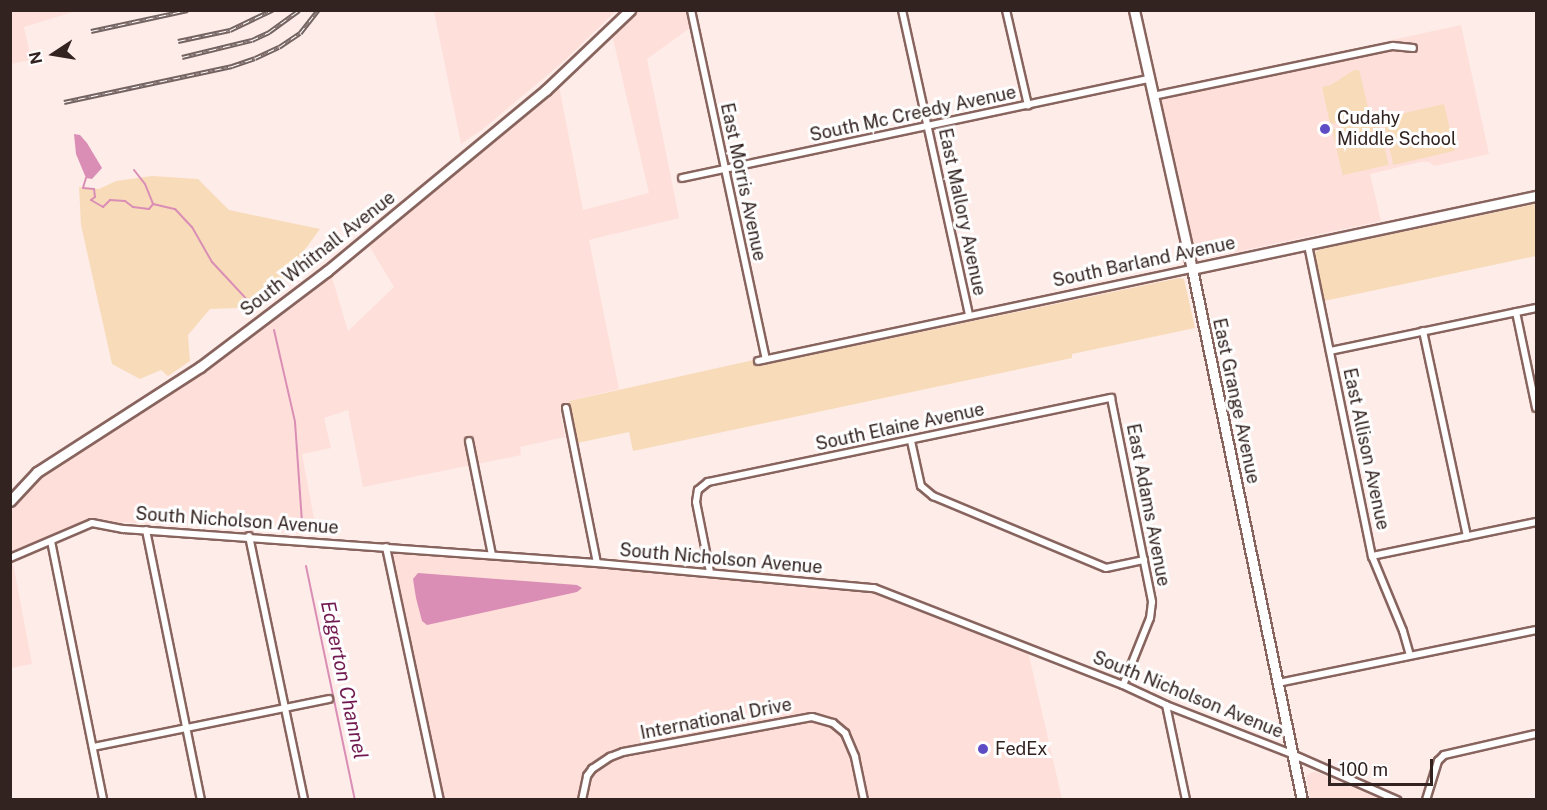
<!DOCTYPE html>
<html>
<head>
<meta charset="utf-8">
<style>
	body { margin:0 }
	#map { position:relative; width:1547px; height:810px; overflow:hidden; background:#feece9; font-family:"Public Sans",sans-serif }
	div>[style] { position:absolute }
	.built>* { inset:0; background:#fedfda }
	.green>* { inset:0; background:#f8dbb9; transform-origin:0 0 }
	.water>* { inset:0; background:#da8eb5 }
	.stream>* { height:2px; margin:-1px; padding:0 1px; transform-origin:1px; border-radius:1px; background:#da8eb5 }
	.roads { filter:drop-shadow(2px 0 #88645e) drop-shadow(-2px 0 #88645e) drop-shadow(0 2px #88645e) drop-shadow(0 -2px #88645e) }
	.street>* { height:6px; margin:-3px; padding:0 3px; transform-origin:3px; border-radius:3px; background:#fff }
	.secondary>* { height:9px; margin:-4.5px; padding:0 4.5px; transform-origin:4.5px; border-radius:4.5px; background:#fff }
	.rail>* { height:4.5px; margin-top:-2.25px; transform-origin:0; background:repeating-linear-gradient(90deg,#fefefe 0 7px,#746461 0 14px); box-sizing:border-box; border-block:2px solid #746461 }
	.dots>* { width:16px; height:16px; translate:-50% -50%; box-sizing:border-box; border:3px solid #fefefe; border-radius:50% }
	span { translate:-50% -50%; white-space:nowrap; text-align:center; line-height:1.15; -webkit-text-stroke:6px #fefefe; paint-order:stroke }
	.street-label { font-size:18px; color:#322320 }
	.poi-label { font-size:18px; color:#322320 }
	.left { translate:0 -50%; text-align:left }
	.water-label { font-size:20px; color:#711950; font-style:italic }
	.frame { position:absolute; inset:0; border:12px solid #322320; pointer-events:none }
	.north { position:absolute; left:24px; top:24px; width:60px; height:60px; -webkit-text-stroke:4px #fefefe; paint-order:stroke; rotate:258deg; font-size:16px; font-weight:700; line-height:24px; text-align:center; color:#322320 }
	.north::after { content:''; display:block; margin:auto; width:21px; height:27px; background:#322320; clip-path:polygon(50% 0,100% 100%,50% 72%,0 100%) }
	.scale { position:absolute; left:1328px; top:759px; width:105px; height:27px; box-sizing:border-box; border:3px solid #322320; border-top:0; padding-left:8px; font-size:18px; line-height:21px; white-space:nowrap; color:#322320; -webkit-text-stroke:4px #fefefe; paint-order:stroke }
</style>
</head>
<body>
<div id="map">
	<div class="built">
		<i style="clip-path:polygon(11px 10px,76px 10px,76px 11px,24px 27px,31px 60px,11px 64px)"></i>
		<i style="clip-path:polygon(434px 11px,434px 10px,616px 11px,563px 62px,483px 129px,461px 144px)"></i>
		<i style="clip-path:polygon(630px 11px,691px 11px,694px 25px,647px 59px,679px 218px,589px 240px,619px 389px,569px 401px,570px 408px,560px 410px,565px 437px,520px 447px,521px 455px,363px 487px,348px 410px,324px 418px,331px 448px,302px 454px,317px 535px,122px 522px,123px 529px,92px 523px,12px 558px,32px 664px,11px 668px,10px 501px,37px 472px,176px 388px,331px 274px,348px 331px,394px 287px,368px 244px,559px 86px,583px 210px,649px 193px,611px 30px)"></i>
		<i style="clip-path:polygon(1461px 25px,1489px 154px,1434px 166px,1429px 162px,1420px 162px,1370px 174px,1381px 221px,1203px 259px,1195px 257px,1161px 104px,1164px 98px,1393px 50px,1392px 40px)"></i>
		<i style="clip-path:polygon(386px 547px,874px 588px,1027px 647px,1062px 799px,440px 799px)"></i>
		<i style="clip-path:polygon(1312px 772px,1316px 772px,1379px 799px,1310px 799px,1306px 776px)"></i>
	</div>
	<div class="green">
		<i style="clip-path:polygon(1354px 70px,1359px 70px,1369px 111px,1367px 116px,1330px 124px,1322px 87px,1331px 85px)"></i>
		<i style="left:1444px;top:104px;width:48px;height:63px;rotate:77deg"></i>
		<i style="left:1378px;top:119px;width:47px;height:47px;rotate:77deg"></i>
		<i style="clip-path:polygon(152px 176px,198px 179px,229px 210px,320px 229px,278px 286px,237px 308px,210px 309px,188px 335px,190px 361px,168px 376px,161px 370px,140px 379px,112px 364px,81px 225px,79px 187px,99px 189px,116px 181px)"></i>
		<i style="clip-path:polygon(1536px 204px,1536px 256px,1324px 301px,1314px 256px,1317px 250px)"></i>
		<i style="clip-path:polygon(1179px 278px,1184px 279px,1195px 328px,1072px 354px,1072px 358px,633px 451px,629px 432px,577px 443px,569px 401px,758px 359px,760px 366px)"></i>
	</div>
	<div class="water">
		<i style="clip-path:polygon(74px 134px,80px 135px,87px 143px,102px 168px,92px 179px,86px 178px,76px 154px)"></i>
		<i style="clip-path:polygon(418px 573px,577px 585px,582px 588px,577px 592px,427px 625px,422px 621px,416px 598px,413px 579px)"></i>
	</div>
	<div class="stream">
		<i style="left:134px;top:170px;width:18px;rotate:52deg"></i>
		<i style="left:145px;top:184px;width:22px;rotate:68deg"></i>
		<i style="left:86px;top:178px;width:10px;rotate:107deg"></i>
		<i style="left:83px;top:188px;width:11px;rotate:5deg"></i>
		<i style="left:94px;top:189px;width:8px;rotate:83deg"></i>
		<i style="left:95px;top:197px;width:5px;rotate:143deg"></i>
		<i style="left:91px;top:200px;width:14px;rotate:30deg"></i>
		<i style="left:103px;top:207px;width:10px;rotate:-45deg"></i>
		<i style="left:110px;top:200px;width:15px;rotate:4deg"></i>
		<i style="left:125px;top:201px;width:10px;rotate:37deg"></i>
		<i style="left:133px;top:207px;width:16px;rotate:7deg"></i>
		<i style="left:149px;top:209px;width:6px;rotate:-51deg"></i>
		<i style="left:153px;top:204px;width:23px;rotate:13deg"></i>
		<i style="left:175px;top:209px;width:25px;rotate:47deg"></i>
		<i style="left:192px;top:227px;width:40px;rotate:60.3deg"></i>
		<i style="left:212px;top:262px;width:62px;rotate:47deg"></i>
		<i style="left:274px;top:330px;width:94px;rotate:77.1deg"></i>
		<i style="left:295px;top:422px;width:101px;rotate:86deg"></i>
		<i style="left:306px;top:566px;width:239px;rotate:78.2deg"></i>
	</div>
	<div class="roads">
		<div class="street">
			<i style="left:691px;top:10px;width:357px;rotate:77.9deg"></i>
			<i style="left:902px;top:10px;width:312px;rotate:77.6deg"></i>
			<i style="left:1006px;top:10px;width:98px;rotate:77deg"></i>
			<i style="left:1153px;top:96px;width:245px;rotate:-11.8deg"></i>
			<i style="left:1393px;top:46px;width:20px;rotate:6deg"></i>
			<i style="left:682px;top:178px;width:477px;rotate:-12deg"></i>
			<i style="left:1308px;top:245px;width:318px;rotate:78.4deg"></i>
			<i style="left:1372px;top:556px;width:81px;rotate:67.5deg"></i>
			<i style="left:1403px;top:631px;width:25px;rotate:74deg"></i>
			<i style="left:1516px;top:312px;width:98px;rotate:78.2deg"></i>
			<i style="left:1423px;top:331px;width:210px;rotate:77.9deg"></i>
			<i style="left:1330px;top:351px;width:210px;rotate:-11.8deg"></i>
			<i style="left:758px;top:361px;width:444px;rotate:-12deg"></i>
			<i style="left:566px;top:408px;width:158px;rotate:78.7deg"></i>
			<i style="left:469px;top:441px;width:116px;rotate:78.6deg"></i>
			<i style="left:911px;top:441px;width:46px;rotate:77.5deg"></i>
			<i style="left:921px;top:486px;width:16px;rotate:40deg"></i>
			<i style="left:933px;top:496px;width:187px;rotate:22.6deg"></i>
			<i style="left:1106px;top:568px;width:39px;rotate:-12deg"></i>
			<i style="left:146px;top:530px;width:276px;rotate:78.5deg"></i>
			<i style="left:249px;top:536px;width:270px;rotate:78.2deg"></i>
			<i style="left:51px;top:541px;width:264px;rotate:78.6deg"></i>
			<i style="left:386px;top:547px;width:259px;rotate:78deg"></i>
			<i style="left:1372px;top:556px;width:167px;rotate:-11.7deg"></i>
			<i style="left:10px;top:558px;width:89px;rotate:-23.1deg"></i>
			<i style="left:92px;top:523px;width:32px;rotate:11deg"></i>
			<i style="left:123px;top:529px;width:475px;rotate:4.1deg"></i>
			<i style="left:597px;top:563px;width:278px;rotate:5.2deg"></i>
			<i style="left:874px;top:588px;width:267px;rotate:21.3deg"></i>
			<i style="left:1123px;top:685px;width:47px;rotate:24.9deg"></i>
			<i style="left:1166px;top:705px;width:135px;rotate:21.3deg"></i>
			<i style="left:1292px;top:754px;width:115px;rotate:23.7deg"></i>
			<i style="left:710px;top:572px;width:71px;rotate:-101.3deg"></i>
			<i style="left:696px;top:502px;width:12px;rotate:-81deg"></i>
			<i style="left:698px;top:490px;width:13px;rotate:-39deg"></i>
			<i style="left:708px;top:482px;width:412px;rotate:-11.8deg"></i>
			<i style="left:1111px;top:398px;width:208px;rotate:78.6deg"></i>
			<i style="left:1152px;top:602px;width:16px;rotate:97deg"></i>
			<i style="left:1150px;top:618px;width:72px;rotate:111.9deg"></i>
			<i style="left:1278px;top:683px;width:263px;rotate:-11.6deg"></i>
			<i style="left:1166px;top:705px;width:97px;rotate:78.1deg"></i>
			<i style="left:93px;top:747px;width:241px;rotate:-11.5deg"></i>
			<i style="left:582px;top:800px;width:25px;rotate:-78deg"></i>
			<i style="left:587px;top:776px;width:9px;rotate:-54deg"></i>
			<i style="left:592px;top:769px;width:22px;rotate:-34deg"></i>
			<i style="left:610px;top:757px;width:14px;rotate:-21deg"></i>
			<i style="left:623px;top:752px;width:192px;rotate:-10.5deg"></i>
			<i style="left:812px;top:717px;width:22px;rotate:16deg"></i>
			<i style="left:833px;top:723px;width:16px;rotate:40deg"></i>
			<i style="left:845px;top:733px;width:26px;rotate:67deg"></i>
			<i style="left:855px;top:757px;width:44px;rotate:78.2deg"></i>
			<i style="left:1426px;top:800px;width:41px;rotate:-72.9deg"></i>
			<i style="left:1438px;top:761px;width:8px;rotate:-45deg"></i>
			<i style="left:1444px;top:755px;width:94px;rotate:-12.9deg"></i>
		</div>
		<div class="secondary">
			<i style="left:1134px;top:10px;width:265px;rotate:77.4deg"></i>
			<i style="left:1192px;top:269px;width:542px;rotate:78.3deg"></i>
			<i style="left:1192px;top:269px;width:352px;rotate:-12deg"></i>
			<i style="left:10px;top:501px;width:40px;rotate:-47deg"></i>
			<i style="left:37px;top:472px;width:194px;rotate:-32.8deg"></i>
			<i style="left:200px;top:367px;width:159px;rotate:-37.1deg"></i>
			<i style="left:327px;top:271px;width:284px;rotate:-39.6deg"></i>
			<i style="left:546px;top:90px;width:116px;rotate:-43.6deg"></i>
		</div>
	</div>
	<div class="rail">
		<i style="left:91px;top:31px;width:99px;rotate:-12.2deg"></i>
		<i style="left:178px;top:41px;width:53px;rotate:-11.9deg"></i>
		<i style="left:230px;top:30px;width:47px;rotate:-25.5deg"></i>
		<i style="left:182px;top:57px;width:72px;rotate:-13.7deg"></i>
		<i style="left:252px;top:40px;width:19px;rotate:-25deg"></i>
		<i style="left:269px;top:32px;width:37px;rotate:-36deg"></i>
		<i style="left:64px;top:102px;width:172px;rotate:-12.1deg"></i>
		<i style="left:232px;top:66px;width:24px;rotate:-19deg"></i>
		<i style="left:255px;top:58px;width:26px;rotate:-25deg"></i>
		<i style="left:279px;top:47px;width:25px;rotate:-34deg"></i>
		<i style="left:300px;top:33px;width:29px;rotate:-52deg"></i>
	</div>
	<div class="dots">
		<i style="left:1325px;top:129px;background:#5e4cc5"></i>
		<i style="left:983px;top:749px;background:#5e4cc5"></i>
	</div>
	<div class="street-label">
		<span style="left:913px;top:114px;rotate:-12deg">South Mc Creedy Avenue</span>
		<span style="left:743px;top:182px;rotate:78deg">East Morris Avenue</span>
		<span style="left:962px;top:212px;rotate:78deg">East Mallory Avenue</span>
		<span style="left:318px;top:254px;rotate:-38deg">South Whitnall Avenue</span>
		<span style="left:1144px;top:262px;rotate:-12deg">South Barland Avenue</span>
		<span style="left:1236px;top:401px;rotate:78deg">East Grange Avenue</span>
		<span style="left:900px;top:427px;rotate:-12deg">South Elaine Avenue</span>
		<span style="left:1366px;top:449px;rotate:78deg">East Allison Avenue</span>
		<span style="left:1148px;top:505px;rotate:79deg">East Adams Avenue</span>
		<span style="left:237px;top:521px;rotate:4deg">South Nicholson Avenue</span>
		<span style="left:721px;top:559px;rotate:5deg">South Nicholson Avenue</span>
		<span style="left:1188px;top:695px;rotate:22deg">South Nicholson Avenue</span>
		<span style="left:716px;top:719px;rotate:-11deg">International Drive</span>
	</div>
	<div class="poi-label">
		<span class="left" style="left:1337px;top:129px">Cudahy<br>Middle School</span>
		<span class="left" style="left:995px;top:749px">FedEx</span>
	</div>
	<div class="water-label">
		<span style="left:344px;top:680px;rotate:78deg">Edgerton Channel</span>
	</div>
	<div class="frame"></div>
	<div class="north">N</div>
	<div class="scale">100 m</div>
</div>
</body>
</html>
